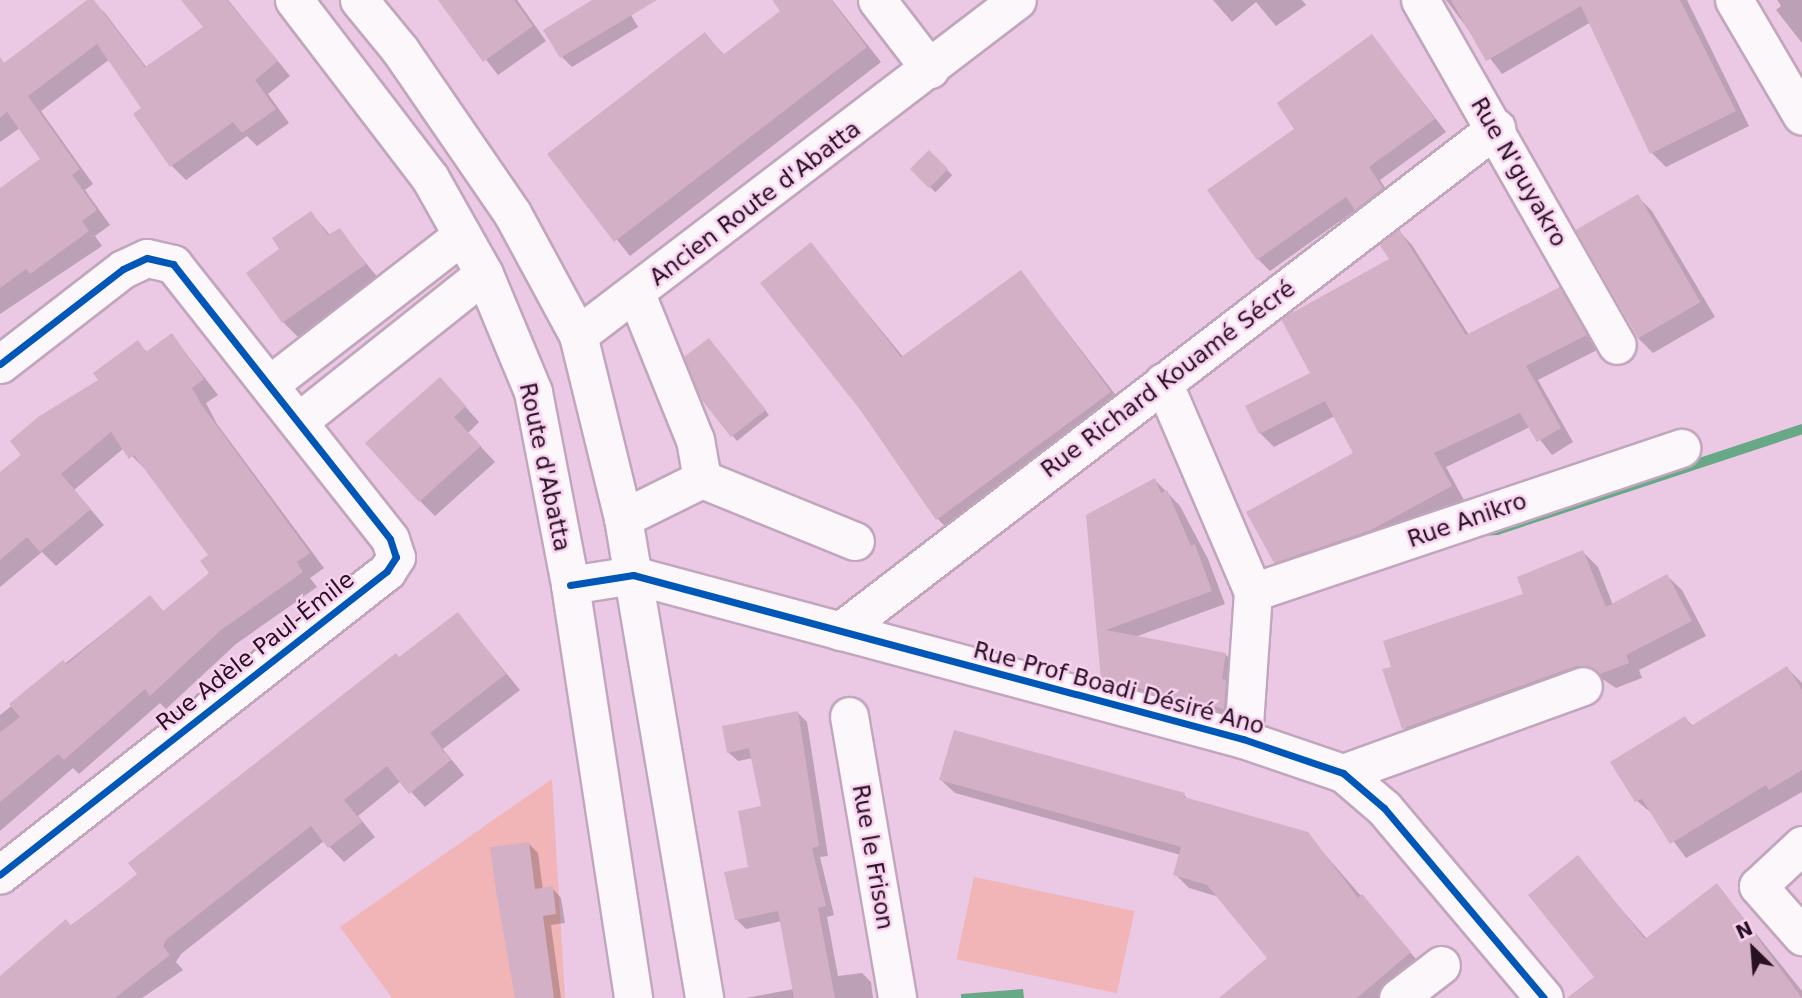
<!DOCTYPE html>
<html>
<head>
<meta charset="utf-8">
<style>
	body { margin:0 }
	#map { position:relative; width:1802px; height:998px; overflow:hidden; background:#ebc8e4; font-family:"DejaVu Sans",sans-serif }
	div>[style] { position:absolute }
	.green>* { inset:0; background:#f1b5b7; transform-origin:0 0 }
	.water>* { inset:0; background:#67a886 }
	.shadow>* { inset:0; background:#0003; transform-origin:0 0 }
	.stream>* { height:10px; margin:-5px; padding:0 5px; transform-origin:5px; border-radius:5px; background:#67a886 }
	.building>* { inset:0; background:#d3b0c5; transform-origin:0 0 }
	.roads { filter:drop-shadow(2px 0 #c1a6bc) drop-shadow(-2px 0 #c1a6bc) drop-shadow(0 2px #c1a6bc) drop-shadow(0 -2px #c1a6bc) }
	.minor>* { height:37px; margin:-18.5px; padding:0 18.5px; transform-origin:18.5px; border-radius:18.5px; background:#fcf7fb }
	.cycleway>* { height:7px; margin:-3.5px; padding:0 3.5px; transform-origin:3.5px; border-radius:3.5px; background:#0057b8 }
	span { translate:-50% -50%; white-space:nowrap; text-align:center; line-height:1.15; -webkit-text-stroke:5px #f8d1ef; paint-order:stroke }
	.street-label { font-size:23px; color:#281124 }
	.north { position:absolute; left:1718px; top:914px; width:70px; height:70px; -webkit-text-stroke:5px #f8d1ef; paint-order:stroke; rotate:335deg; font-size:19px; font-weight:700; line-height:28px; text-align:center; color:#281124 }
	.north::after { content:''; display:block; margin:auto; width:24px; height:32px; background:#281124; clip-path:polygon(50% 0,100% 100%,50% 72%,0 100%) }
</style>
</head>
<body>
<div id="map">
	<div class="green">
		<i style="clip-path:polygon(552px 779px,565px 998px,392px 998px,340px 927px)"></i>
		<i style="left:974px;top:877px;width:164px;height:84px;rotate:12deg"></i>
	</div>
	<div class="water">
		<i style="clip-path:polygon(1023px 989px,1024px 998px,961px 998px,961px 994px)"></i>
	</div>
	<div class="shadow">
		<i style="clip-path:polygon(90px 0,105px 13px,147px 68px,205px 27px,183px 0,228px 0,290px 76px,268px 94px,289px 123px,257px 146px,247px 136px,186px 180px,171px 165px,144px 108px,110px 59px,41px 111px,93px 184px,85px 190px,110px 225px,95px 236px,102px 246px,0 314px,0 190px,42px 160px,20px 128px,0 142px,0 68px)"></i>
		<i style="clip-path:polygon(440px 0,517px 0,546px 41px,498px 75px)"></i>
		<i style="clip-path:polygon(595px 0,622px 0,638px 27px,572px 67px,562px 57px)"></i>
		<i style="clip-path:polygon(774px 0,832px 0,881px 62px,630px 256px,549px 155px,705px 34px,725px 56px,783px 11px)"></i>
		<i style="clip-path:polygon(1213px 0,1302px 0,1306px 5px,1276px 26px,1256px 2px,1232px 22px)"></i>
		<i style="clip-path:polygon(1446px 0,1687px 0,1749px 126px,1666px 167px,1652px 153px,1591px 22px,1502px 74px)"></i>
		<i style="clip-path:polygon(1777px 0,1802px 0,1802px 43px,1776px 10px,1781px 6px)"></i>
		<i style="clip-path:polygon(1372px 36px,1446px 132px,1380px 180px,1394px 201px,1368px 221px,1357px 209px,1270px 271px,1258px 259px,1297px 129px)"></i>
		<i style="left:929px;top:152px;width:33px;height:24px;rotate:45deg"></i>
		<i style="clip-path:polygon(1637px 196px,1652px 211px,1715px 317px,1653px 353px,1638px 338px)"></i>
		<i style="clip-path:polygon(311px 213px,331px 236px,339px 230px,379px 279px,298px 337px,283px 322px,282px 249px)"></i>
		<i style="clip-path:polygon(1399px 231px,1412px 245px,1469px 335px,1559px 289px,1573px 302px,1599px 349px,1538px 380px,1573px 442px,1552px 455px,1530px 427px,1446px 467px,1464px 500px,1385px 543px,1289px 576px,1275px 562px,1355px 454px,1335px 416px,1274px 447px,1260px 433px,1247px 407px,1313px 374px,1391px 260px)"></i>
		<i style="clip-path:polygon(811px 245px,904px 358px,1021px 272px,1128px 411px,955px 537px,937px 518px,862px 410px)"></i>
		<i style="clip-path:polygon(172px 335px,218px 395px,206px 403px,217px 424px,324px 568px,310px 578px,317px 587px,236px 644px,166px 709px,160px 703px,79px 774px,73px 768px,0 831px,0 715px,149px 597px,164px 612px,211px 574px,211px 555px,147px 471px,124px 448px,74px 490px,104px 525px,56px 566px,42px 552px,0 587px,0 475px,138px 343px,148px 353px)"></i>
		<i style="clip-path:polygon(713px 345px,769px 415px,737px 441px,703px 399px)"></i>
		<i style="clip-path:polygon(455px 395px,479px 422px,468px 433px,495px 462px,435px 516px,420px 501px)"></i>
		<i style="clip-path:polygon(1155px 480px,1180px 506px,1208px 559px,1225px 604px,1135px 637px,1225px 654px,1239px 668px,1237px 721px,1116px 692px,1102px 678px,1088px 516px)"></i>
		<i style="clip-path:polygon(1583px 552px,1598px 567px,1613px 605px,1667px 576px,1682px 590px,1706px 636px,1639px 670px,1642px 678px,1616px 688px,1604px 680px,1591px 680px,1419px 743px,1404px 728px,1526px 595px)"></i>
		<i style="clip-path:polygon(458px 614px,520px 690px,443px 749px,464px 775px,425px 807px,401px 781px,358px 816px,375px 837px,344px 862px,324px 841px,181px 954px,176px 962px,183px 970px,142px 998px,0 998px,0 978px,140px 874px)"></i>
		<i style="clip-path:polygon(1787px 668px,1802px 683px,1802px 792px,1686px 858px,1654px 815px,1637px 801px,1613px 762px,1685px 718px,1693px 726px)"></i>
		<i style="clip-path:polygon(797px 712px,807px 722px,828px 856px,820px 857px,834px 915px,827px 917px,838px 976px,862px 973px,871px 982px,873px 998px,746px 998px,794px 989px,782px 921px,746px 929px,736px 919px,763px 807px,753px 758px,738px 761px,728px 752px)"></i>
		<i style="clip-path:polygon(941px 780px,1184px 795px,1190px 801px,1307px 834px,1423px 967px,1386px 998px,1222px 998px,1269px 959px,1219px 897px,1189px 888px,1175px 874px,1181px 855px,955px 793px)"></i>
		<i style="clip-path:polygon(529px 844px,538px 853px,543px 890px,552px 888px,561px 898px,565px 923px,551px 925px,561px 998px,516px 998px)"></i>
		<i style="clip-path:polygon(1577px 858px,1647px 939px,1717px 885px,1802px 991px,1802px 998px,1589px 998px,1597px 978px)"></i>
	</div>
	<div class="stream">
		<i style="left:1480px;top:531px;width:17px;rotate:-3deg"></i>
		<i style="left:1497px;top:530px;width:321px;rotate:-18.3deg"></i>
	</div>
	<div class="building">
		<i style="clip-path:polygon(87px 0,94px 0,145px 67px,203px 27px,181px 0,227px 0,278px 61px,255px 80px,276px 109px,242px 133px,233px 122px,170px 167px,133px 114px,141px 108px,97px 44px,28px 96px,80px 169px,72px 175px,97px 210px,82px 221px,89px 231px,30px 274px,26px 269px,0 288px,0 188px,40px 159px,7px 112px,0 118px,0 57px,4px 63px)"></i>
		<i style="clip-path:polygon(438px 0,514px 0,533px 26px,483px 62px)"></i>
		<i style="clip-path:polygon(592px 0,657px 0,560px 58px,543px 30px)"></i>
		<i style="clip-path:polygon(772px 0,831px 0,867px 47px,614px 242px,547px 154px,705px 32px,723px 55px,780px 11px)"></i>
		<i style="clip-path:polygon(1451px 0,1680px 0,1736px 111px,1650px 154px,1581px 6px,1486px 61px)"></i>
		<i style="clip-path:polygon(1372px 34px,1435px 119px,1369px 167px,1383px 188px,1355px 210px,1346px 197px,1257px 260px,1207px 190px,1294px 129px,1277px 103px)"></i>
		<i style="left:929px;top:150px;width:27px;height:27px;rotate:45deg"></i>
		<i style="left:1638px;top:194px;width:125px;height:72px;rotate:60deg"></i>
		<i style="clip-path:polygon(311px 211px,328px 235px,340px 228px,366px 264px,282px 323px,246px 273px,279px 249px,272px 238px)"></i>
		<i style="clip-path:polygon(1399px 229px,1466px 335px,1560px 287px,1587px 335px,1526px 366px,1561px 428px,1537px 442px,1520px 413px,1434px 453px,1452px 486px,1371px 530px,1274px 563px,1246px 512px,1353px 453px,1325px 401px,1259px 434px,1245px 406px,1310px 373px,1281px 319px,1389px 259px,1379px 244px)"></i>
		<i style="clip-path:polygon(811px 242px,901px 357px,1021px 270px,1111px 392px,936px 520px,861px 411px,760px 283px)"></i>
		<i style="clip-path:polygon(172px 333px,204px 379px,192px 388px,203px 407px,310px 553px,297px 562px,303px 572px,221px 630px,150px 696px,145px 689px,64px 760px,58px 754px,0 802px,0 732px,20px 717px,9px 704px,63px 660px,67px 664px,150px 595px,163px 611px,209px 573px,200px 561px,208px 555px,134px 455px,129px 459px,111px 432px,61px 474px,91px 509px,40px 552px,27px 537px,0 560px,0 472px,21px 455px,10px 441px,38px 417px,98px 380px,93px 373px,138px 340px,146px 352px)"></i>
		<i style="clip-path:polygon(709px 338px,766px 410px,731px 437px,701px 399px,684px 357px)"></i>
		<i style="clip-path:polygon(440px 377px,466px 406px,454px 417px,481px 446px,419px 502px,365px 443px)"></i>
		<i style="clip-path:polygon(1155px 478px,1161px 493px,1167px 490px,1191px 546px,1195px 544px,1212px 591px,1106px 630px,1226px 653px,1222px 679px,1226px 680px,1224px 709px,1101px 679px,1086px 515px)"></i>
		<i style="clip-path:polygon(1583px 550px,1606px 607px,1667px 574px,1692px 621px,1626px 655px,1629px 663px,1600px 674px,1587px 666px,1576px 666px,1402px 729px,1382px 669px,1391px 667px,1383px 641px,1523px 594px,1517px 577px)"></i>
		<i style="clip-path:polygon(458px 612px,506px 674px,430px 733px,451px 760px,409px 794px,387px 766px,344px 800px,362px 822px,328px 848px,311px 826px,167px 939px,163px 946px,170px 955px,115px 998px,0 998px,0 976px,66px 919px,71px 926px,137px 874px,128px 863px,396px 653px,399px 657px)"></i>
		<i style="clip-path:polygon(1787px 666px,1802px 690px,1802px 770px,1769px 790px,1766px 785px,1670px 844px,1642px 799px,1635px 802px,1610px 762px,1685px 716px,1691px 726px)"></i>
		<i style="clip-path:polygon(798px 711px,819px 846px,812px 848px,826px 906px,818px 908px,835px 998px,794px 998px,778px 911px,735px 920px,724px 872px,748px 867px,738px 811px,761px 806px,749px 748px,727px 753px,722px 726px)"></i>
		<i style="clip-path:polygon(954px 730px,1185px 793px,1184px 797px,1308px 832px,1358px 898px,1362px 894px,1411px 952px,1357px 998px,1219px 998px,1267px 958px,1207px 885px,1173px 875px,1181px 847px,939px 780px)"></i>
		<i style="clip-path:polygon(529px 842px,535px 889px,553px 886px,556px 914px,543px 916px,554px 998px,515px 998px,496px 891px,490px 847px)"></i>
		<i style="clip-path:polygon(1578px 855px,1645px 939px,1717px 883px,1802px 998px,1567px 998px,1594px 977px,1528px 895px)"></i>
	</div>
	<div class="roads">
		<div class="minor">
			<i style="left:294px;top:0;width:224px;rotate:52.6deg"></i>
			<i style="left:430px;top:178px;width:110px;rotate:60.6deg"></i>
			<i style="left:484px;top:274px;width:128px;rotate:67.4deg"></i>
			<i style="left:533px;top:392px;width:197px;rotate:79.1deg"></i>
			<i style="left:570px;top:585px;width:418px;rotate:81.3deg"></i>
			<i style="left:359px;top:0;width:65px;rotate:50.6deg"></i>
			<i style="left:400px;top:50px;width:198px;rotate:55.5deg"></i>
			<i style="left:512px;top:213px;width:139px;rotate:61.6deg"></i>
			<i style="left:578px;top:335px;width:188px;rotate:76.2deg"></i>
			<i style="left:623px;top:518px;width:487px;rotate:80.4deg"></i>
			<i style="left:877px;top:0;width:87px;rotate:52.5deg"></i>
			<i style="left:1420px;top:0;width:397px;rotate:60.3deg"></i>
			<i style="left:1734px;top:0;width:134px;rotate:59.6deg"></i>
			<i style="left:578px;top:335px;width:552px;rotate:-37.35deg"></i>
			<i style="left:0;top:364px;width:155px;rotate:-37.7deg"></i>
			<i style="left:123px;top:269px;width:26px;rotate:-25deg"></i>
			<i style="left:147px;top:258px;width:27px;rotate:13deg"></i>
			<i style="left:173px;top:264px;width:350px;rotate:51.7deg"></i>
			<i style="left:390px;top:539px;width:19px;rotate:72deg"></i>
			<i style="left:396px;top:557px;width:17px;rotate:123deg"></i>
			<i style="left:387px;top:571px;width:492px;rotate:141.9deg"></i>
			<i style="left:1163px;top:382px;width:228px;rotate:66.8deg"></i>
			<i style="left:1253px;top:592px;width:147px;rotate:93.9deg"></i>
			<i style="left:270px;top:384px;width:243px;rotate:-37.8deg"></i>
			<i style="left:299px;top:421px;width:236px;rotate:-38.5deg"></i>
			<i style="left:702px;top:479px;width:165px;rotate:22.1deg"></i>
			<i style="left:623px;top:518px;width:88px;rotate:-26.3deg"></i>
			<i style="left:702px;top:479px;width:40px;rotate:-100deg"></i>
			<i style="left:695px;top:440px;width:157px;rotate:-112deg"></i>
			<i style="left:570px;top:585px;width:64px;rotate:-9deg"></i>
			<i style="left:633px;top:575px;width:632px;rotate:15.05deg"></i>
			<i style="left:1243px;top:739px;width:106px;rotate:18.8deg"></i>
			<i style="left:1343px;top:773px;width:54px;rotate:40.5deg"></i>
			<i style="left:1384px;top:808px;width:248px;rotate:49.9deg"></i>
			<i style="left:1253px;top:592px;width:452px;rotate:-18.6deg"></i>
			<i style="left:840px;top:631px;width:827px;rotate:-37.48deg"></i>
			<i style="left:849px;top:716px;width:286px;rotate:80.3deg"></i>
			<i style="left:1343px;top:773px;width:255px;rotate:-19.9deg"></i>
			<i style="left:1802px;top:845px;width:60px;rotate:137deg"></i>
			<i style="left:1758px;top:886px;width:67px;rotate:48.7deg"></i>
			<i style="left:1398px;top:998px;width:54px;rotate:-37.5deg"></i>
		</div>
	</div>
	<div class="cycleway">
		<i style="left:0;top:364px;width:155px;rotate:-37.7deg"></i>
		<i style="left:123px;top:269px;width:26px;rotate:-25deg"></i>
		<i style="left:147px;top:258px;width:27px;rotate:13deg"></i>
		<i style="left:173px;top:264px;width:350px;rotate:51.7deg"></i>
		<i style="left:390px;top:539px;width:19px;rotate:72deg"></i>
		<i style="left:396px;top:557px;width:17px;rotate:123deg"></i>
		<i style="left:387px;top:571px;width:492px;rotate:141.9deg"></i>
		<i style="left:570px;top:585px;width:64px;rotate:-9deg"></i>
		<i style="left:633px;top:575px;width:632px;rotate:15.05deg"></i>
		<i style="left:1243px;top:739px;width:106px;rotate:18.8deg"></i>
		<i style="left:1343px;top:773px;width:54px;rotate:40.5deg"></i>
		<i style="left:1384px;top:808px;width:248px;rotate:49.9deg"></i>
	</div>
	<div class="street-label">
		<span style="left:1519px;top:172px;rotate:60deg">Rue N'guyakro</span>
		<span style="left:755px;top:203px;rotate:-37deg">Ancien Route d'Abatta</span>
		<span style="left:1168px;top:379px;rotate:-37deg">Rue Richard Kouamé Sécré</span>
		<span style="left:545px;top:467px;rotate:78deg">Route d'Abatta</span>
		<span style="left:1467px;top:520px;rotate:-19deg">Rue Anikro</span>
		<span style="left:255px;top:651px;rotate:-38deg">Rue Adèle Paul-Émile</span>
		<span style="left:1119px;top:688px;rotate:15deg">Rue Prof Boadi Désiré Ano</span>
		<span style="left:873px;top:857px;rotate:80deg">Rue le Frison</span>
	</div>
	<div class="north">N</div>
</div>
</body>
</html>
